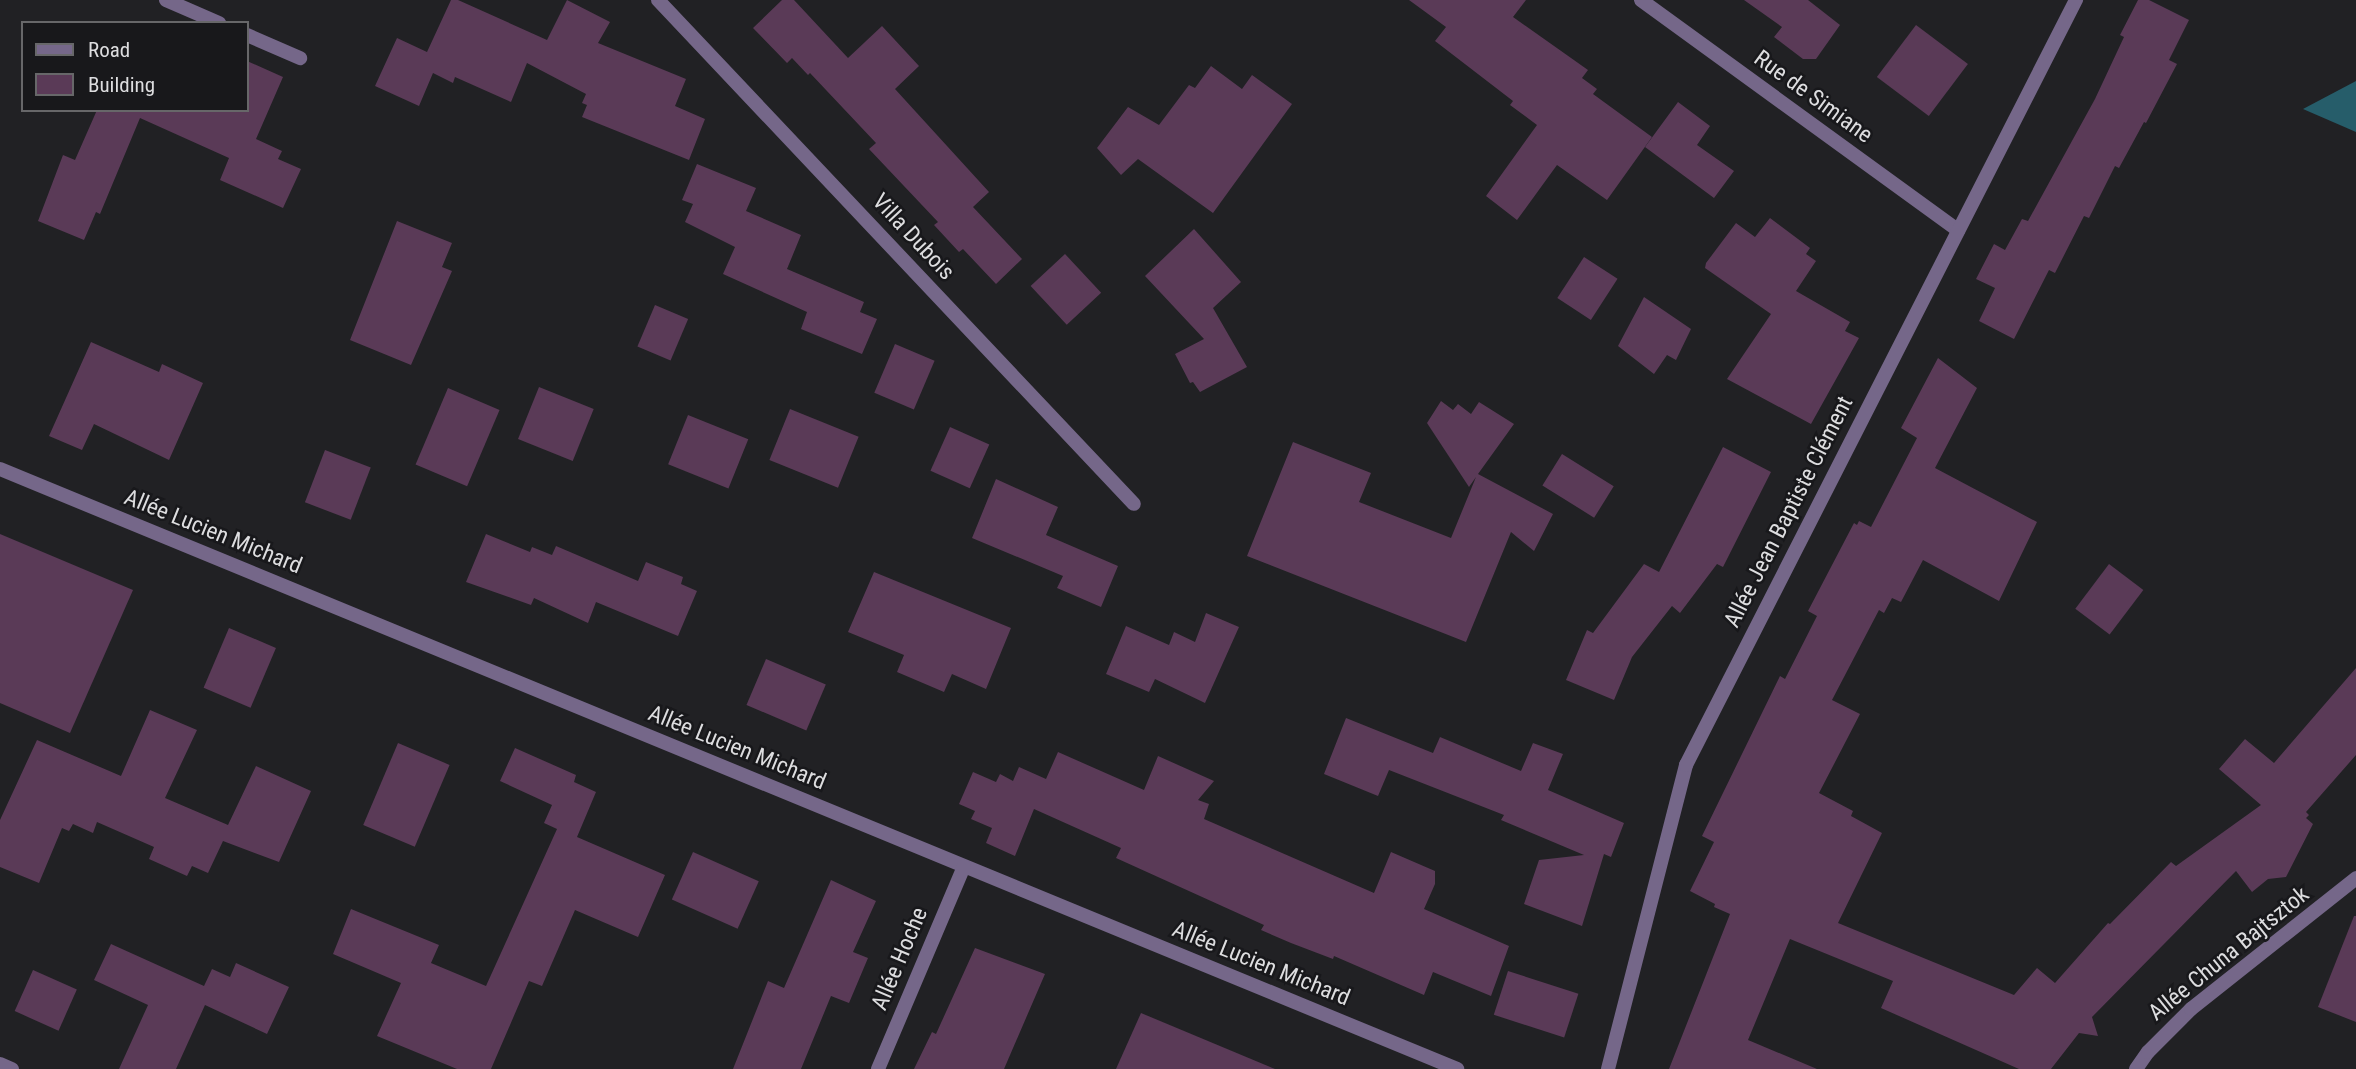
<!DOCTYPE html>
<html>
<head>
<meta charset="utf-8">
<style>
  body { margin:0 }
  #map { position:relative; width:2356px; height:1069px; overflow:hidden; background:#212124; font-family:"Roboto Condensed",sans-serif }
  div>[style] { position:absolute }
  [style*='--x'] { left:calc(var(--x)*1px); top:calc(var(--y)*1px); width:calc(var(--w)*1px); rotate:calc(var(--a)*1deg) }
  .water>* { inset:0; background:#265d6a }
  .building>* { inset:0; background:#5a3a57; transform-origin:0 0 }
  .minor>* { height:14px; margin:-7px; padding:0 7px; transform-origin:7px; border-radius:7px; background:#756789 }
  span { translate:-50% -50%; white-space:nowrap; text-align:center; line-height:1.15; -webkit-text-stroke:5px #18181b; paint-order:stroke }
  .street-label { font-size:23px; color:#dddddf }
  .legend { position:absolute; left:21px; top:21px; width:228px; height:91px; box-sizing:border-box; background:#18181b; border:2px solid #676769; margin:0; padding:9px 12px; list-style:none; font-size:21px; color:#dddddf }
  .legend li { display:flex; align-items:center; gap:14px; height:35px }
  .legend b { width:35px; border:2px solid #676769 }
</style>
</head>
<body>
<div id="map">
  <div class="water">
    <i style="clip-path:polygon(2356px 81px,2356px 132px,2303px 109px)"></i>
  </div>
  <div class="building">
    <i style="clip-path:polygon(451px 0,458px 0,547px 40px,567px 0,610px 22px,598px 43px,686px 79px,675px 106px,705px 119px,689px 160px,582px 117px,587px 105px,582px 103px,586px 94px,527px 63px,511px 102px,455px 77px,453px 83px,433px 73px,419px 106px,375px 86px,397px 38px,427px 52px)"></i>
    <i style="clip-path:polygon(782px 0,794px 0,848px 58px,882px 26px,919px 66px,895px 89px,989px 192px,973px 207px,1022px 259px,996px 284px,963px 249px,959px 252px,934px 225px,938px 222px,869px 149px,876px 143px,810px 73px,808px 75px,792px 58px,787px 63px,753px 28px)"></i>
    <i style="clip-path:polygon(1409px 0,1526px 0,1513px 17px,1588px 70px,1582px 78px,1597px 89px,1593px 94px,1652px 137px,1607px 200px,1557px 165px,1517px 220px,1486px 196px,1537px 125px,1510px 105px,1513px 101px,1435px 41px,1446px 27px)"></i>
    <i style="clip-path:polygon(1744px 0,1808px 0,1840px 25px,1816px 59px,1803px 59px,1774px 37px,1782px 27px)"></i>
    <i style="clip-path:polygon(2138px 0,2149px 0,2189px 20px,2169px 60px,2177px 64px,2146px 123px,2144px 122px,2119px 168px,2115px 166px,2089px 218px,2084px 216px,2055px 273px,2049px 270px,2014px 339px,1979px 321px,1995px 288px,1976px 279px,1994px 244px,2005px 250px,2022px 219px,2028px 221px,2095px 99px,2124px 37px,2120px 35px)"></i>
    <i style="left:1916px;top:25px;width:65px;height:65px;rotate:37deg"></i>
    <i style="clip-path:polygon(247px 61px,283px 77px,256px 139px,282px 151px,278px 159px,301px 169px,283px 208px,220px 180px,229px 158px,140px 118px,100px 214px,96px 212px,84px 240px,38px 221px,63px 155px,75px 160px,97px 110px,247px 110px)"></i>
    <i style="clip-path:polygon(1211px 66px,1242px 89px,1252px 75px,1292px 104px,1213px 213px,1138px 159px,1121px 175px,1097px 148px,1128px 107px,1159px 125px,1189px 85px,1195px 88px)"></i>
    <i style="clip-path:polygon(1678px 102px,1710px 126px,1697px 145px,1734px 171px,1714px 198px,1645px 147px)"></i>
    <i style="clip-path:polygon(697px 164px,756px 188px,746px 211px,801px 235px,787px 269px,864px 302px,860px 312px,877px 319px,862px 354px,801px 329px,807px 312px,723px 274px,735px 247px,685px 222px,693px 204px,682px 200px)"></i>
    <i style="clip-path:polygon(1770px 218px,1810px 248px,1806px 254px,1816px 261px,1796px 291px,1850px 322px,1845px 331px,1859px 338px,1811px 424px,1727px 379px,1771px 314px,1705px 268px,1706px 263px,1736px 223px,1755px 237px)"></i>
    <i style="clip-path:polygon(397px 221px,452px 243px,442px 267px,452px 271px,411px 365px,350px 340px)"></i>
    <i style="clip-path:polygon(1194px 229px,1241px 282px,1213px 308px,1247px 367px,1200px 392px,1193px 382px,1190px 383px,1175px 354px,1204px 339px,1145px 276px)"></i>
    <i style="left:1065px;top:254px;width:53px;height:47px;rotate:47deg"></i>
    <i style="left:1584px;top:257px;width:40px;height:49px;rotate:33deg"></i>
    <i style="clip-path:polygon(1644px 297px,1691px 329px,1676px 360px,1667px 355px,1654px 374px,1618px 346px)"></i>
    <i style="left:655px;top:305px;width:36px;height:45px;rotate:23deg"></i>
    <i style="clip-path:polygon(91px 342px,159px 372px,162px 364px,203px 383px,169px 460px,94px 424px,82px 450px,49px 436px)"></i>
    <i style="left:895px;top:344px;width:43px;height:53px;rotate:23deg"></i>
    <i style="clip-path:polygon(1938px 358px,1977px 388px,1935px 468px,2037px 522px,1999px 601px,1923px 560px,1901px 602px,1892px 598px,1884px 613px,1879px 610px,1832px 700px,1860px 714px,1819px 793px,1853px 811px,1851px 816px,1882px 833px,1838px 923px,2014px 995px,2037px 968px,2055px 983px,2108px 923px,2110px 924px,2171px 862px,2176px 866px,2261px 805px,2219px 769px,2245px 739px,2274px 763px,2356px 668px,2356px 755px,2306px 812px,2309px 815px,2306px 818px,2313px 824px,2286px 877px,2268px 879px,2252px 892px,2236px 871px,2092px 1017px,2098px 1036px,2079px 1033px,2051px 1069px,2019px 1069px,1881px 1008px,1893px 981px,1790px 939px,1748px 1040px,1817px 1069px,1669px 1069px,1730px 914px,1714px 907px,1715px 904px,1690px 891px,1714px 842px,1702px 836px,1780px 676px,1785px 679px,1817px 616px,1808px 611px,1854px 523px,1857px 525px,1859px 521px,1871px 527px,1917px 438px,1901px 428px)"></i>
    <i style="left:539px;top:387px;width:59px;height:56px;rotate:22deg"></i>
    <i style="left:448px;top:388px;width:56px;height:83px;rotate:23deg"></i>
    <i style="clip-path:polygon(1441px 401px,1453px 410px,1458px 404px,1471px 414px,1479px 402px,1514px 424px,1478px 474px,1553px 514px,1534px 551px,1511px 532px,1466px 642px,1247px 556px,1293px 442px,1371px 473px,1359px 502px,1451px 538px,1476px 477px,1469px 487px,1427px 423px)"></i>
    <i style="left:790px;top:409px;width:74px;height:55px;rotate:22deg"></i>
    <i style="left:688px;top:415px;width:65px;height:53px;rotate:22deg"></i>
    <i style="left:950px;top:427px;width:43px;height:48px;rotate:24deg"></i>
    <i style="clip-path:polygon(1723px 447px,1771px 472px,1723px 567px,1717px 564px,1680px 613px,1672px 606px,1632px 657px,1614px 700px,1566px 680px,1587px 630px,1593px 633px,1644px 564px,1659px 572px)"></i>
    <i style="left:325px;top:450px;width:49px;height:56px;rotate:21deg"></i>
    <i style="left:1562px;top:454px;width:61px;height:37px;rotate:32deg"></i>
    <i style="clip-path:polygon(996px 479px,1058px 507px,1046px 535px,1118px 566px,1101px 607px,1057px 588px,1063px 576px,972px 538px)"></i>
    <i style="clip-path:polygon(0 534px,133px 590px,70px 733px,0 703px)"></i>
    <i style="clip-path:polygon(486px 534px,530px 552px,532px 547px,552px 555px,556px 546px,638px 581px,646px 562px,683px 577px,681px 584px,697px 591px,678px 636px,596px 602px,588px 623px,534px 598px,531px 605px,466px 582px)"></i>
    <i style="left:2109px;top:564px;width:43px;height:56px;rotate:37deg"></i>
    <i style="clip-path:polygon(874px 572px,1011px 628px,986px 689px,952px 674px,944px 692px,897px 672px,904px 655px,848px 632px)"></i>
    <i style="clip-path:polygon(1206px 613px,1239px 627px,1205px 703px,1155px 679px,1149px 692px,1106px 674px,1126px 626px,1169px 645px,1174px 632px,1195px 642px)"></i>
    <i style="left:229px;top:628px;width:51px;height:65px;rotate:23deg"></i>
    <i style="left:766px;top:659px;width:65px;height:50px;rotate:23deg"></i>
    <i style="clip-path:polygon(150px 710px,197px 730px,165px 798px,228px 825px,256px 766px,311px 791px,279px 862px,223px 841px,208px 873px,192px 866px,187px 876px,149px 859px,154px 847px,97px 822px,93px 833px,73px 824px,69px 831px,62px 828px,39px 883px,0 867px,0 820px,37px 740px,121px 776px)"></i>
    <i style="clip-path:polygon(1346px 718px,1433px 753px,1440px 737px,1521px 771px,1533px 743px,1563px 754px,1548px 790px,1624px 823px,1611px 857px,1604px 854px,1582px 926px,1524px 904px,1539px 860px,1584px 855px,1501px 820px,1504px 815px,1389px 770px,1378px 796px,1324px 774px)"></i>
    <i style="left:398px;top:743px;width:56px;height:89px;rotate:23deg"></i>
    <i style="clip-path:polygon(515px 748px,576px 775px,574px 782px,596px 792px,577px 837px,665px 875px,638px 937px,575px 910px,542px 986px,529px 981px,491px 1069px,457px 1069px,377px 1036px,401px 983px,333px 954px,351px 909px,439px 945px,431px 963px,486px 986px,557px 829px,544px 823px,552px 805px,500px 781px)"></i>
    <i style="clip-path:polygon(1058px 752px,1144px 790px,1158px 756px,1214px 781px,1198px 800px,1209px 804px,1204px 819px,1374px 893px,1391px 852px,1435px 871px,1435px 884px,1424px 909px,1509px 946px,1491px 996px,1433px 972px,1424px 995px,1334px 956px,1333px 959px,1291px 943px,1261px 930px,1264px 925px,1116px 858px,1121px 848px,1034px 809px,1015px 856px,986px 843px,992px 828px,971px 819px,975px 811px,959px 804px,973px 772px,996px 782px,1000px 774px,1013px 781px,1019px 767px,1046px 779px)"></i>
    <i style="left:693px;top:852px;width:72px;height:52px;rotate:24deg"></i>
    <i style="clip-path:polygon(831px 880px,876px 901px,853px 952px,868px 958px,849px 1003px,831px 996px,801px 1069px,733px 1069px,768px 981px,784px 988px)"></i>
    <i style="clip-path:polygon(2354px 916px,2356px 916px,2356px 1022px,2318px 1007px)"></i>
    <i style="clip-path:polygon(111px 944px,204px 986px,212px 969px,230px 977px,236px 963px,289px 987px,267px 1034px,205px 1005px,176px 1069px,119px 1069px,148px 1005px,94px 980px)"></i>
    <i style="clip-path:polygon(975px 948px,1045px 974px,1004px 1069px,914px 1069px,932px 1032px,936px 1034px)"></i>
    <i style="left:33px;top:970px;width:48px;height:45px;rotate:24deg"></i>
    <i style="left:1508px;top:971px;width:74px;height:46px;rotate:18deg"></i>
    <i style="clip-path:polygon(1141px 1013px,1275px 1069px,1116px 1069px)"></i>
  </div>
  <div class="minor">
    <i style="--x:166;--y:0;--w:58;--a:23.5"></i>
    <i style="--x:658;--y:0;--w:693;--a:46.64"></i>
    <i style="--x:1641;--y:0;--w:392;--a:36"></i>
    <i style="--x:247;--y:35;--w:58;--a:23.5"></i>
    <i style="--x:0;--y:469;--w:1576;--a:22.38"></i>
    <i style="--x:0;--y:1064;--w:13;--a:23"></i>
    <i style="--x:878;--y:1069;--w:220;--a:-67"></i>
    <i style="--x:1608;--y:1069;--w:314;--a:-75.6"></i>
    <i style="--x:1686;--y:765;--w:859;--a:-62.99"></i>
    <i style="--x:2136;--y:1069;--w:21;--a:-55"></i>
    <i style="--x:2148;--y:1052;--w:61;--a:-45"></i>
    <i style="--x:2191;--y:1009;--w:211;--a:-38.4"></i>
  </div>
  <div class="street-label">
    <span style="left:1813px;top:97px;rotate:36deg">Rue de Simiane</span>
    <span style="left:913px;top:237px;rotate:47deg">Villa Dubois</span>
    <span style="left:1789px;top:512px;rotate:-63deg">Allée Jean Baptiste Clément</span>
    <span style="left:213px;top:532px;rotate:22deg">Allée Lucien Michard</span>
    <span style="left:737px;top:748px;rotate:22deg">Allée Lucien Michard</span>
    <span style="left:2229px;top:954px;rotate:-39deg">Allée Chuna Bajtsztok</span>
    <span style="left:900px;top:959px;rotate:-67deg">Allée Hoche</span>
    <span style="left:1261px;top:964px;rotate:22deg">Allée Lucien Michard</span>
  </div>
  <ul class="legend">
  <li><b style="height:9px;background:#756789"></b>Road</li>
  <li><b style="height:19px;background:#5a3a57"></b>Building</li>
  </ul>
</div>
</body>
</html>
